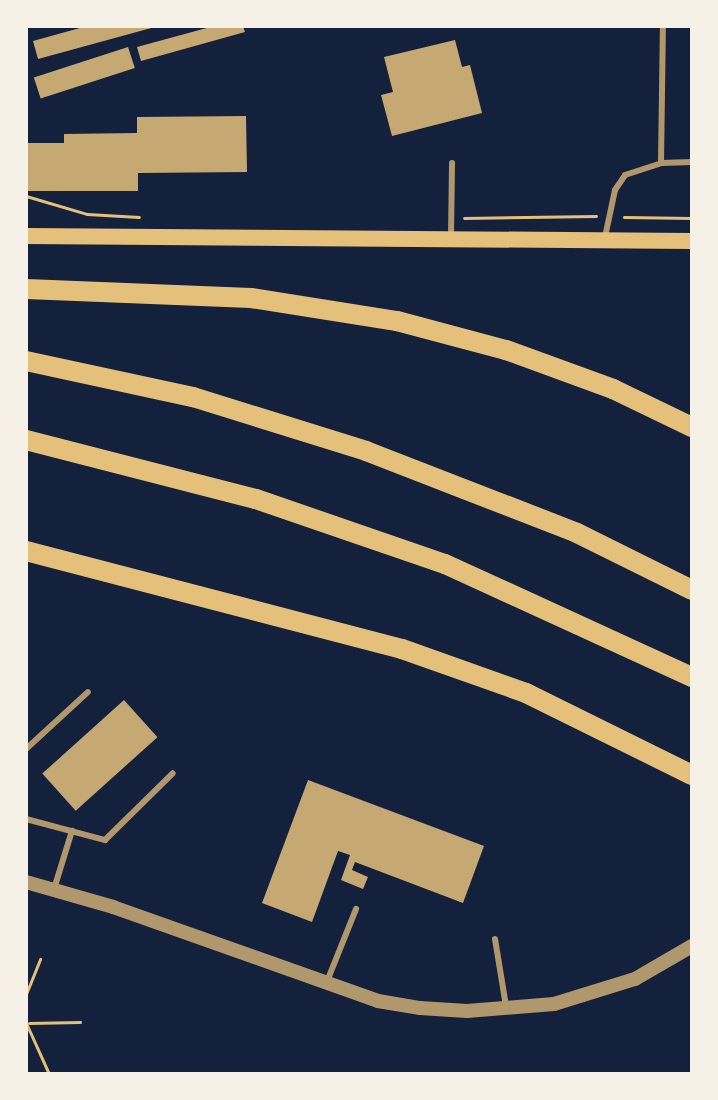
<!DOCTYPE html>
<html>
<head>
<meta charset="utf-8">
<style>
  body { margin:0 }
  #map { position:relative; width:718px; height:1100px; overflow:hidden; background:#14213d; font-family:Montserrat,sans-serif }
  div>[style] { position:absolute }
  [style*='--x'] { left:calc(var(--x)*1px); top:calc(var(--y)*1px); width:calc(var(--w)*1px); rotate:calc(var(--a)*1deg) }
  .building>* { inset:0; background:#c6a872; transform-origin:0 0 }
  .path>* { height:3px; margin:-1.5px; padding:0 1.5px; transform-origin:1.5px; border-radius:1.5px; background:#e5c07b }
  .service>* { height:6px; margin:-3px; padding:0 3px; transform-origin:3px; border-radius:3px; background:#b1986c }
  .tertiary>* { height:14px; margin:-7px; padding:0 7px; transform-origin:7px; border-radius:7px; background:#b1986c }
  .secondary>* { height:16px; margin:-8px; padding:0 8px; transform-origin:8px; border-radius:8px; background:#e5c07b }
  .motorway>* { height:20px; margin:-10px; padding:0 10px; transform-origin:10px; border-radius:10px; background:#e5c07b }
  span { translate:-50% -50%; white-space:nowrap; text-align:center; line-height:1.15; -webkit-text-stroke:8px #f6f1e7; paint-order:stroke }
  .frame { position:absolute; inset:0; border:28px solid #f6f1e7; pointer-events:none }
</style>
</head>
<body>
<div id="map">
  <div class="building">
    <i style="clip-path:polygon(87px 26px,155px 26px,155px 27px,38px 59px,33px 41px)"></i>
    <i style="clip-path:polygon(214px 26px,243px 26px,245px 32px,141px 61px,137px 47px)"></i>
    <i style="clip-path:polygon(455px 40px,462px 67px,470px 65px,482px 113px,392px 136px,381px 95px,393px 92px,384px 57px)"></i>
    <i style="left:128px;top:47px;width:22px;height:99px;rotate:72deg"></i>
    <i style="clip-path:polygon(246px 116px,247px 172px,138px 173px,138px 191px,26px 191px,26px 143px,64px 143px,64px 134px,137px 133px,137px 117px)"></i>
    <i style="left:124px;top:700px;width:50px;height:110px;rotate:48deg"></i>
    <i style="clip-path:polygon(308px 780px,484px 846px,463px 903px,355px 862px,352px 870px,368px 877px,363px 889px,341px 880px,350px 855px,338px 851px,312px 922px,262px 903px)"></i>
  </div>
  <div class="path">
    <i style="--x:26;--y:196;--w:64;--a:16.4"></i>
    <i style="--x:87;--y:214;--w:52;--a:3.3"></i>
    <i style="--x:624;--y:217;--w:68;--a:0.8"></i>
    <i style="--x:464;--y:218;--w:132;--a:-0.9"></i>
    <i style="--x:26;--y:994;--w:38;--a:-68"></i>
    <i style="--x:26;--y:1023;--w:56;--a:65.7"></i>
    <i style="--x:29;--y:1023;--w:51;--a:-1.1"></i>
  </div>
  <div class="service">
    <i style="--x:661;--y:163;--w:137;--a:-89.2"></i>
    <i style="--x:451;--y:237;--w:74;--a:-89.2"></i>
    <i style="--x:605;--y:237;--w:48;--a:-78"></i>
    <i style="--x:615;--y:190;--w:18;--a:-56"></i>
    <i style="--x:625;--y:175;--w:38;--a:-18"></i>
    <i style="--x:661;--y:163;--w:31;--a:-2"></i>
    <i style="--x:26;--y:749;--w:84;--a:-42.6"></i>
    <i style="--x:26;--y:819;--w:82;--a:14.9"></i>
    <i style="--x:105;--y:840;--w:95;--a:-44.6"></i>
    <i style="--x:54;--y:889;--w:61;--a:-72.8"></i>
    <i style="--x:495;--y:939;--w:68;--a:80.7"></i>
    <i style="--x:326;--y:984;--w:81;--a:-68.2"></i>
  </div>
  <div class="tertiary">
    <i style="--x:26;--y:882;--w:91;--a:16"></i>
    <i style="--x:113;--y:907;--w:281;--a:19.5"></i>
    <i style="--x:378;--y:1001;--w:43;--a:9.5"></i>
    <i style="--x:420;--y:1008;--w:47;--a:3.7"></i>
    <i style="--x:467;--y:1011;--w:87;--a:-4.6"></i>
    <i style="--x:554;--y:1004;--w:85;--a:-17.2"></i>
    <i style="--x:635;--y:979;--w:66;--a:-30.1"></i>
  </div>
  <div class="secondary">
    <i style="--x:26;--y:236;--w:666;--a:0.43"></i>
  </div>
  <div class="motorway">
    <i style="--x:26;--y:289;--w:225;--a:2.3"></i>
    <i style="--x:251;--y:298;--w:148;--a:9"></i>
    <i style="--x:397;--y:321;--w:113;--a:14.9"></i>
    <i style="--x:506;--y:350;--w:114;--a:20"></i>
    <i style="--x:613;--y:389;--w:88;--a:25.7"></i>
    <i style="--x:26;--y:361;--w:171;--a:12.2"></i>
    <i style="--x:193;--y:397;--w:181;--a:17.3"></i>
    <i style="--x:366;--y:451;--w:226;--a:21.2"></i>
    <i style="--x:577;--y:533;--w:128;--a:26.4"></i>
    <i style="--x:26;--y:440;--w:237;--a:14.4"></i>
    <i style="--x:256;--y:499;--w:200;--a:19"></i>
    <i style="--x:445;--y:564;--w:272;--a:24.6"></i>
    <i style="--x:26;--y:551;--w:389;--a:14.6"></i>
    <i style="--x:402;--y:649;--w:132;--a:19.5"></i>
    <i style="--x:526;--y:693;--w:185;--a:26.3"></i>
  </div>
  <div class="frame"></div>
</div>
</body>
</html>
